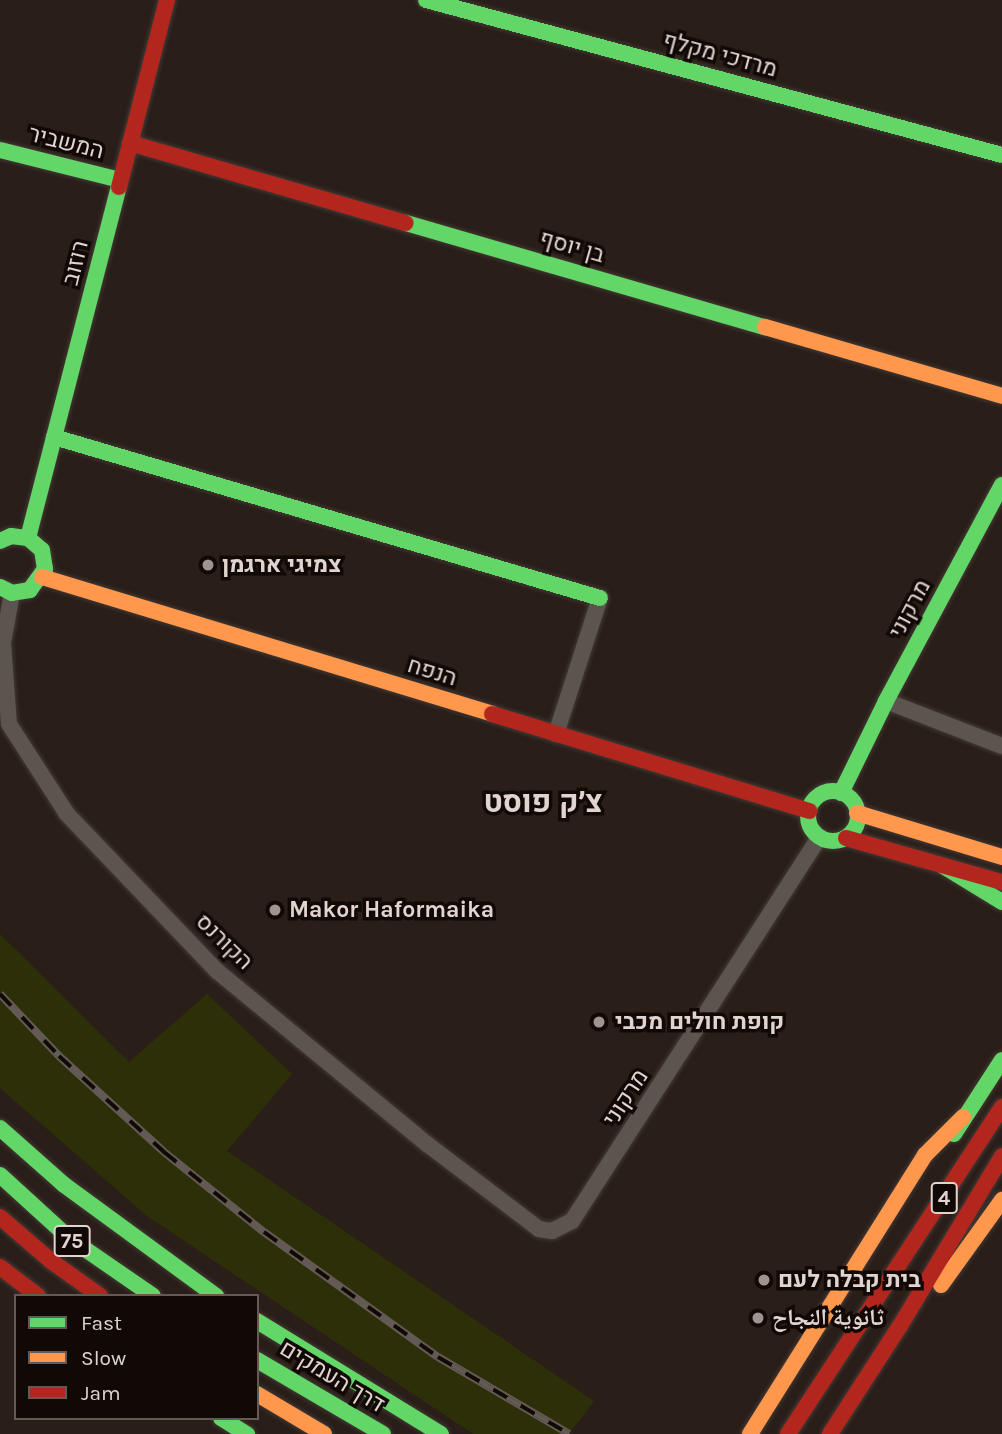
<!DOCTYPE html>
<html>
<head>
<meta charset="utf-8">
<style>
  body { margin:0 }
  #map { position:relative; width:1002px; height:1434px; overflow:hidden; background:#291e18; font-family:Karla,"Noto Naskh Arabic",Heebo,sans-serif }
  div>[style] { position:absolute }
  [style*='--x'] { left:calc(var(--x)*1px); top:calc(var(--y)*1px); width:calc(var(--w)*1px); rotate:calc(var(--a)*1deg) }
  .green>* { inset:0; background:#2d2f09 }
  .roads { filter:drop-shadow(0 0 2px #433935) drop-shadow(0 0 2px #433935) }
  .street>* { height:16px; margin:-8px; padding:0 8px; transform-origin:8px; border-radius:8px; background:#5c544e }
  .fast>* { height:16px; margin:-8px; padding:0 8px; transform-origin:8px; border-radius:8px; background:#63d668 }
  .fast>.ring { margin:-8px; padding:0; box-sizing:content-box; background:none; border:16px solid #63d668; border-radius:50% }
  .slow>* { height:16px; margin:-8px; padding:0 8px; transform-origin:8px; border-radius:8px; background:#ff974d }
  .jam>* { height:16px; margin:-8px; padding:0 8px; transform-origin:8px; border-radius:8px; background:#b3261e }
  .rail>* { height:8px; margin-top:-4px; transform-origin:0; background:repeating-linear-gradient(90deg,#110905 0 16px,#635a56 0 32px); box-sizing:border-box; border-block:2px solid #635a56 }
  .dots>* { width:19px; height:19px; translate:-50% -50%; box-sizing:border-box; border:4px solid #110905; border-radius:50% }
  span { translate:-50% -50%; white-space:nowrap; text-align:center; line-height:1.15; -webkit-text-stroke:7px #110905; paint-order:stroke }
  .shield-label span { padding:2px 5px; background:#110905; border:2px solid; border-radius:5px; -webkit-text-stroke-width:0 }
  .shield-label { font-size:21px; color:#e1d3cd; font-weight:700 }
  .street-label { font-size:23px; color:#e1d3cd }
  .poi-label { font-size:23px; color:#e1d3cd; font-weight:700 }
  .left { translate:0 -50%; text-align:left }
  .district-label { font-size:30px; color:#e1d3cd; font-weight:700 }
  .legend { position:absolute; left:14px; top:1294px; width:245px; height:126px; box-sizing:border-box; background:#110905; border:2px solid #645a55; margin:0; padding:9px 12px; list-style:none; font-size:21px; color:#e1d3cd }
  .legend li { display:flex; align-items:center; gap:14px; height:35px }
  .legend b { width:35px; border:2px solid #645a55 }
</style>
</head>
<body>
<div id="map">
  <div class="green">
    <i style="clip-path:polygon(0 934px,129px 1062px,207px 994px,292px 1074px,227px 1151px,594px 1401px,569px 1434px,473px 1434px,147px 1216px,0 1088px)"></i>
  </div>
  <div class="roads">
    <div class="street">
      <i style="--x:12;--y:593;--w:51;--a:100.2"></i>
      <i style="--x:3;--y:643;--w:81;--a:85.8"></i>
      <i style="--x:9;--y:724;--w:107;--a:57.2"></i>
      <i style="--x:67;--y:814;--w:217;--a:46.3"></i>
      <i style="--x:217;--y:971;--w:272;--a:39.5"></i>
      <i style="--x:427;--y:1144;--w:141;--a:37.2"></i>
      <i style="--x:539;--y:1229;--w:13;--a:9"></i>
      <i style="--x:552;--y:1231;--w:22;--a:-27"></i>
      <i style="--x:572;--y:1221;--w:457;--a:-57.2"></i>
      <i style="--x:886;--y:701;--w:124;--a:21.2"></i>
      <i style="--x:556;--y:734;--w:143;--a:-72.1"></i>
    </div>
    <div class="fast">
      <i style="--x:426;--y:0;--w:596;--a:15.06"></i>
      <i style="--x:0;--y:150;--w:124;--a:14"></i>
      <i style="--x:406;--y:223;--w:374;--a:16.2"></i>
      <i style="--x:54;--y:437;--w:569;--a:16.43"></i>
      <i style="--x:28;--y:538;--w:363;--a:-75.5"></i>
      <i style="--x:0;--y:541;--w:12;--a:-24"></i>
      <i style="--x:11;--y:536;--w:17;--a:7"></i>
      <i style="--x:28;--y:538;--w:18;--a:41"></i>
      <i style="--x:42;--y:550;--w:19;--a:81"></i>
      <i style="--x:45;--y:569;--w:26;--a:126"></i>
      <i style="--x:30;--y:590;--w:18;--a:171"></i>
      <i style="--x:12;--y:593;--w:13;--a:-153"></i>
      <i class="ring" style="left:808px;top:791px;width:34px;height:34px"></i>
      <i style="--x:841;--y:793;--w:102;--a:-63.9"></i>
      <i style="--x:886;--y:701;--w:245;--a:-61.8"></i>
      <i style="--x:943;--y:866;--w:69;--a:31.4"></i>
      <i style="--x:0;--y:1128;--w:84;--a:41.6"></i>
      <i style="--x:63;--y:1184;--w:190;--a:36.2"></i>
      <i style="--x:954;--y:1134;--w:88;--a:-57"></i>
      <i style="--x:0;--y:1175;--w:93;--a:42.4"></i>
      <i style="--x:69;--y:1238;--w:102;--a:34.6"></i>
      <i style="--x:257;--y:1321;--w:216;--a:31.6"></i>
      <i style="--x:257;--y:1360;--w:146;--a:30.4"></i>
      <i style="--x:221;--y:1418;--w:31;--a:32"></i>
    </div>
    <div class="slow">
      <i style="--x:765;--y:327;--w:247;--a:16.2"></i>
      <i style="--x:42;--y:577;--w:470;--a:16.9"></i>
      <i style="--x:857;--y:813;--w:152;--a:16.9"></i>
      <i style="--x:941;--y:1285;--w:105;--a:-54.3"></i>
      <i style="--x:257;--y:1394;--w:78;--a:30.8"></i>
      <i style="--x:750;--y:1434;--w:329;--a:-57.9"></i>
      <i style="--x:925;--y:1155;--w:54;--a:-45"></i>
    </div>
    <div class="jam">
      <i style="--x:130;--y:143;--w:287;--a:16.2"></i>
      <i style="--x:119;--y:187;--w:193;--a:-75.6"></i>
      <i style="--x:492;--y:714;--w:332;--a:17"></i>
      <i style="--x:846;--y:838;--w:162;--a:15.8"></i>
      <i style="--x:0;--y:1217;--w:67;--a:40.8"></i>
      <i style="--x:51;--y:1261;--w:60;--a:35.5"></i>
      <i style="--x:0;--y:1267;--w:48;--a:37.3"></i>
      <i style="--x:788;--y:1434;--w:391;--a:-56.8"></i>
      <i style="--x:830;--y:1434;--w:129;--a:-57.1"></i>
      <i style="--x:900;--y:1326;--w:198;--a:-59"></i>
    </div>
  </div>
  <div class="rail">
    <i style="--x:0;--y:994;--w:86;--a:46.4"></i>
    <i style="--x:59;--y:1056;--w:142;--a:42.4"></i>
    <i style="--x:164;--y:1152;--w:128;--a:38.7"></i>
    <i style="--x:264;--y:1232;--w:214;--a:35.7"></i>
    <i style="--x:438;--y:1357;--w:152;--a:30.4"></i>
  </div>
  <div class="dots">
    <i style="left:208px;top:565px;background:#a1948e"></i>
    <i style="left:275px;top:910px;background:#a1948e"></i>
    <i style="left:599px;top:1022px;background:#a1948e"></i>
    <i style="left:764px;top:1280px;background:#a1948e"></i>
    <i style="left:758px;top:1318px;background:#a1948e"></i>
  </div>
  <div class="shield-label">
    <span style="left:944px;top:1198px">4</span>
    <span style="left:72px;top:1241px">75</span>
  </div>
  <div class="street-label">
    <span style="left:720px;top:55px;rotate:15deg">מרדכי מקלף</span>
    <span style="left:66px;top:143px;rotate:14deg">המשביר</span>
    <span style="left:572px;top:247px;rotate:16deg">בן יוסף</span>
    <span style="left:76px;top:263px;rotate:-76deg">רוזוב</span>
    <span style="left:910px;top:609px;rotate:-62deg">מרקוני</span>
    <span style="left:432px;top:672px;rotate:17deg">הנפח</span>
    <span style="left:224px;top:942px;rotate:44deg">הקורנס</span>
    <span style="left:626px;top:1098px;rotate:-57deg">מרקוני</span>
    <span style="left:332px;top:1377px;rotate:31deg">דרך העמקים</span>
  </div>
  <div class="poi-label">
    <span class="left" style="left:222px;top:565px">צמיגי ארגמן</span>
    <span class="left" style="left:289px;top:910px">Makor Haformaika</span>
    <span class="left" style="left:615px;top:1022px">קופת חולים מכבי</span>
    <span class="left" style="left:778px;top:1280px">בית קבלה לעם</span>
    <span class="left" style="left:772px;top:1318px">ثانوية النجاح</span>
  </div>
  <div class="district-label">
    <span style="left:543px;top:802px">צ׳ק פוסט</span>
  </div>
  <ul class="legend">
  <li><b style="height:9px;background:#63d668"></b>Fast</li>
  <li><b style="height:9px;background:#ff974d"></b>Slow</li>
  <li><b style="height:9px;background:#b3261e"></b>Jam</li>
  </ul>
</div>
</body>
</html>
